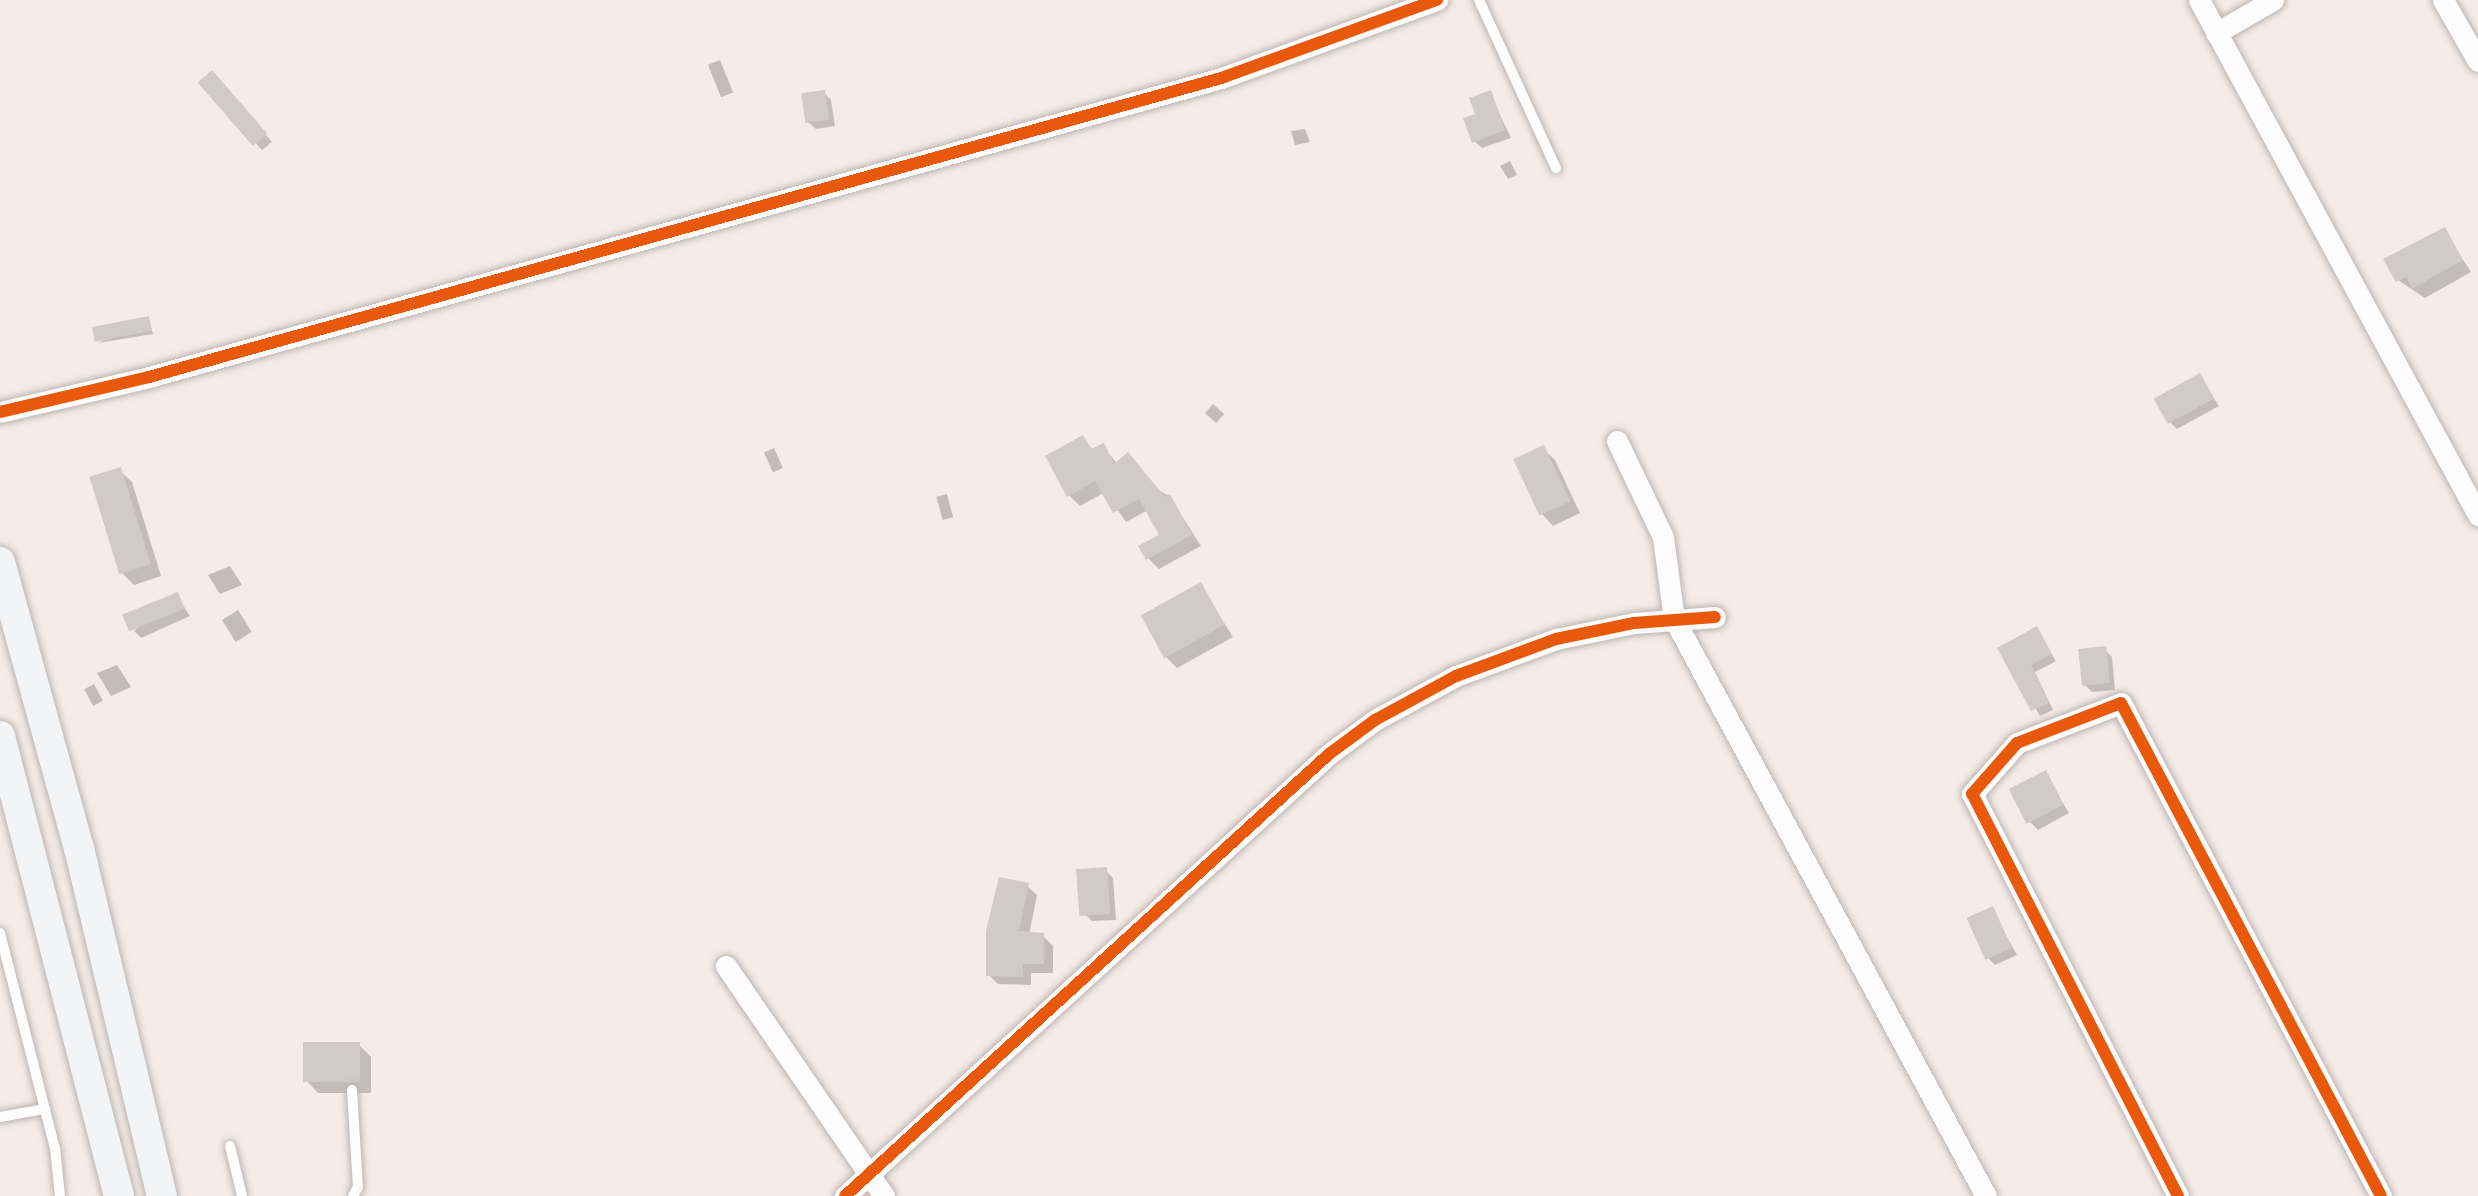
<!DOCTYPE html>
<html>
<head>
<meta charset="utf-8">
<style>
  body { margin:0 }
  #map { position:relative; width:2478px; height:1196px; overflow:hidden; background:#f5ece8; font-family:"Roboto Condensed",sans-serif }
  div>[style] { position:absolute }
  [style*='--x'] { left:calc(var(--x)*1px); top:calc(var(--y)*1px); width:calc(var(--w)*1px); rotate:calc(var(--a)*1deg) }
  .shadow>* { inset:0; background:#0003; transform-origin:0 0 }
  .building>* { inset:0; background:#d1cac7; transform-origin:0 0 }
  .roads { filter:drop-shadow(0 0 3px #bcb5b3) drop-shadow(0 0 3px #bcb5b3) }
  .lane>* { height:10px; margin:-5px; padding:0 5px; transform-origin:5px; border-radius:5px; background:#fefcfc }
  .street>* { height:21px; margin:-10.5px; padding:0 10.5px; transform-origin:10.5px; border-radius:10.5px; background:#fefcfc }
  .secondary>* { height:30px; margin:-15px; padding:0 15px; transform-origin:15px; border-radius:15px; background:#f2f4f5 }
  .cycleway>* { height:12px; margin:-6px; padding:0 6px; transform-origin:6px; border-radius:6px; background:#e8590c }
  span { translate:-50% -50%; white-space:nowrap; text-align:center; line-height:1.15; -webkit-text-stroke:9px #fdfaf8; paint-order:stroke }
</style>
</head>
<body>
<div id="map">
  <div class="shadow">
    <i style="left:720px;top:60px;width:35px;height:13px;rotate:68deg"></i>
    <i style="left:211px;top:74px;width:91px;height:13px;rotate:48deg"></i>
    <i style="clip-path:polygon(824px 93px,831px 100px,835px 126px,816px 129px,808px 122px)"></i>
    <i style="clip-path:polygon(1490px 94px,1511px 138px,1482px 148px,1474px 141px)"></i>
    <i style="clip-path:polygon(1305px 129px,1310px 142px,1295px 145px,1291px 131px)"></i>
    <i style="clip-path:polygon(1510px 161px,1517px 175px,1508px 179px,1500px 166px)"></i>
    <i style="clip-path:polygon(2444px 230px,2471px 272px,2425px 298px,2398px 280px)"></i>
    <i style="clip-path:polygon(148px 319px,153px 334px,98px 343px)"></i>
    <i style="clip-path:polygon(2199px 377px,2219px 406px,2177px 429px,2170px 422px)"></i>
    <i style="left:1213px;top:404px;width:15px;height:12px;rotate:42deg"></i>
    <i style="clip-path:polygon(1083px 439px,1094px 451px,1103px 446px,1118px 465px,1170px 497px,1201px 546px,1159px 569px,1148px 558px,1163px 536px,1148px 510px,1126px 522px,1105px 492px,1080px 506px,1069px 495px)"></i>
    <i style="left:774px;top:448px;width:22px;height:11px;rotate:66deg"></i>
    <i style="clip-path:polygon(1543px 449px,1555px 460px,1580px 513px,1553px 526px,1542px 514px)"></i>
    <i style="clip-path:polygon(120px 471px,132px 482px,161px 576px,134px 585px,122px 573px)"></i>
    <i style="left:947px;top:494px;width:24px;height:11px;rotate:75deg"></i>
    <i style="clip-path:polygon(230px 566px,242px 585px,220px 594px,208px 575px)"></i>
    <i style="clip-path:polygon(1201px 586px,1233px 637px,1177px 668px,1166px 657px)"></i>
    <i style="clip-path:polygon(177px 596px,190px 616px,141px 638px,134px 631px)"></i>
    <i style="left:238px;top:610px;width:26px;height:19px;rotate:58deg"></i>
    <i style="clip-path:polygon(2036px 630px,2056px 661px,2035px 672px,2053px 710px,2040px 716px,2001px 649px)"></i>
    <i style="clip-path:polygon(2105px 650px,2112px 657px,2115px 690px,2092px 692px,2085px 685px)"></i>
    <i style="clip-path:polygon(117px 665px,131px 687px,111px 696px,97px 673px)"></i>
    <i style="left:94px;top:684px;width:19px;height:11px;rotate:62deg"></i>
    <i style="clip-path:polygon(2045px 774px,2069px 813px,2038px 830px,2030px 822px)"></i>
    <i style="clip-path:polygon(1105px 870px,1113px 878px,1116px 920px,1092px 921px,1085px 914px)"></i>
    <i style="clip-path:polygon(1027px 886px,1037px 895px,1029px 935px,1043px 936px,1053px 946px,1053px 973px,1031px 973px,1031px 985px,998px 984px,989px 975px)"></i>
    <i style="clip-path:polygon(1992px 910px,2017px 955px,1995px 965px,1988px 958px)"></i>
    <i style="clip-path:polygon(359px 1045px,371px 1057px,371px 1093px,318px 1093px,307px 1081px)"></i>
  </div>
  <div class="building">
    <i style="left:212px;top:70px;width:84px;height:19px;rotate:49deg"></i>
    <i style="left:825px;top:90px;width:30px;height:24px;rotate:82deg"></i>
    <i style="clip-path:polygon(1491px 90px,1505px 130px,1472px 143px,1463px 118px,1475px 114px,1469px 98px)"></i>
    <i style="clip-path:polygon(2445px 227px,2463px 260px,2412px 289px,2406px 277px,2396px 282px,2383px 259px)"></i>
    <i style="left:149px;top:316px;width:15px;height:58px;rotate:79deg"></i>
    <i style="left:2200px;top:373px;width:29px;height:53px;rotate:61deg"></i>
    <i style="clip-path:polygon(1083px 435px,1091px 449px,1104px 443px,1114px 464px,1128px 452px,1165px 497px,1170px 494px,1192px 535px,1146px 560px,1138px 546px,1159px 535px,1139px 499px,1113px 513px,1095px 481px,1067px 497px,1045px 456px)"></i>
    <i style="left:1544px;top:445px;width:62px;height:34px;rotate:65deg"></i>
    <i style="left:121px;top:467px;width:102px;height:33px;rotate:73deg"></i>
    <i style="left:1201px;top:582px;width:49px;height:69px;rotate:61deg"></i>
    <i style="left:178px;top:592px;width:18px;height:60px;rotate:68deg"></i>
    <i style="clip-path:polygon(2037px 626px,2052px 654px,2031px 665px,2049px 703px,2031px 711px,1997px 648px)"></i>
    <i style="left:2106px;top:646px;width:37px;height:28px;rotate:84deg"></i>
    <i style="left:2046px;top:770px;width:39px;height:42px;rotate:63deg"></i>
    <i style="left:1107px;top:867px;width:47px;height:31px;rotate:86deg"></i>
    <i style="clip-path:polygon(999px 877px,1029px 883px,1019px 931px,1044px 933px,1044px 964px,1023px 964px,1023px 977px,986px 976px,986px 931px)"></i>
    <i style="left:1993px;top:906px;width:46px;height:29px;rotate:66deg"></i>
    <i style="left:303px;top:1042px;width:57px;height:40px"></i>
  </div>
  <div class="roads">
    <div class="lane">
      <i style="--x:1479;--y:0;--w:185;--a:65.4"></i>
      <i style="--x:0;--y:933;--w:222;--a:75.7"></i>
      <i style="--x:55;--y:1148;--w:48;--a:84.1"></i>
      <i style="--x:352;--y:1090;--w:97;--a:86.5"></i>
      <i style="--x:358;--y:1187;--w:10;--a:119"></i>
      <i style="--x:0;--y:1117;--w:46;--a:-10.1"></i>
      <i style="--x:230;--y:1146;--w:51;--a:76.5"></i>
    </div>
    <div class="street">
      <i style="--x:2199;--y:0;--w:586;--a:61.55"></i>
      <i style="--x:2443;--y:0;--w:70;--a:60.2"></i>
      <i style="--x:2216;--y:33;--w:66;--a:-30.1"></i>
      <i style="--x:0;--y:412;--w:153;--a:-13.2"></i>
      <i style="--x:149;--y:377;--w:1113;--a:-15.58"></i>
      <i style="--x:1221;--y:78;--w:230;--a:-19.9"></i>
      <i style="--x:1617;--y:441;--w:106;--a:64.4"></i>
      <i style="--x:1663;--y:537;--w:83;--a:82.4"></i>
      <i style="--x:1674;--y:619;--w:656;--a:61.6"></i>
      <i style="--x:726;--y:966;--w:279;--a:55.5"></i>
      <i style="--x:845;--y:1196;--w:655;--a:-42.4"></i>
      <i style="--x:1329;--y:754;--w:57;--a:-36.5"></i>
      <i style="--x:1375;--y:720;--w:92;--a:-28.5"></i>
      <i style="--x:1456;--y:676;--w:107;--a:-20.3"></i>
      <i style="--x:1556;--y:639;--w:80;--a:-11.6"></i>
      <i style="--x:1634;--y:623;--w:81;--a:-4.2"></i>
      <i style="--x:2178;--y:1196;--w:452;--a:-117.1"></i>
      <i style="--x:1972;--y:794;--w:68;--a:-48.6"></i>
      <i style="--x:2017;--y:743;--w:111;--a:-21"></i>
      <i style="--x:2121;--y:703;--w:557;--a:62.19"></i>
    </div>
    <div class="secondary">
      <i style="--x:0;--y:562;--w:297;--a:74.6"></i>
      <i style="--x:79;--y:848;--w:358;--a:76.6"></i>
      <i style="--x:0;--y:736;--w:475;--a:75.5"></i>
    </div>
  </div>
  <div class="cycleway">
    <i style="--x:0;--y:412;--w:153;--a:-13.2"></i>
    <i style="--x:149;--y:377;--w:1113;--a:-15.58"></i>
    <i style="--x:1221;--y:78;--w:230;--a:-19.9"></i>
    <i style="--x:845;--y:1196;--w:655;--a:-42.4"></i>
    <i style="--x:1329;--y:754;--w:57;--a:-36.5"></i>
    <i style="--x:1375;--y:720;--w:92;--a:-28.5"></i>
    <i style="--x:1456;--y:676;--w:107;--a:-20.3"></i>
    <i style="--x:1556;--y:639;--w:80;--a:-11.6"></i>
    <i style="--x:1634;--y:623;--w:81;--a:-4.2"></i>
    <i style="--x:2178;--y:1196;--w:452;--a:-117.1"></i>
    <i style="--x:1972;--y:794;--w:68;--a:-48.6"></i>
    <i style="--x:2017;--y:743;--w:111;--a:-21"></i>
    <i style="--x:2121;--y:703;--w:557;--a:62.19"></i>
  </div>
</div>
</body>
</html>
